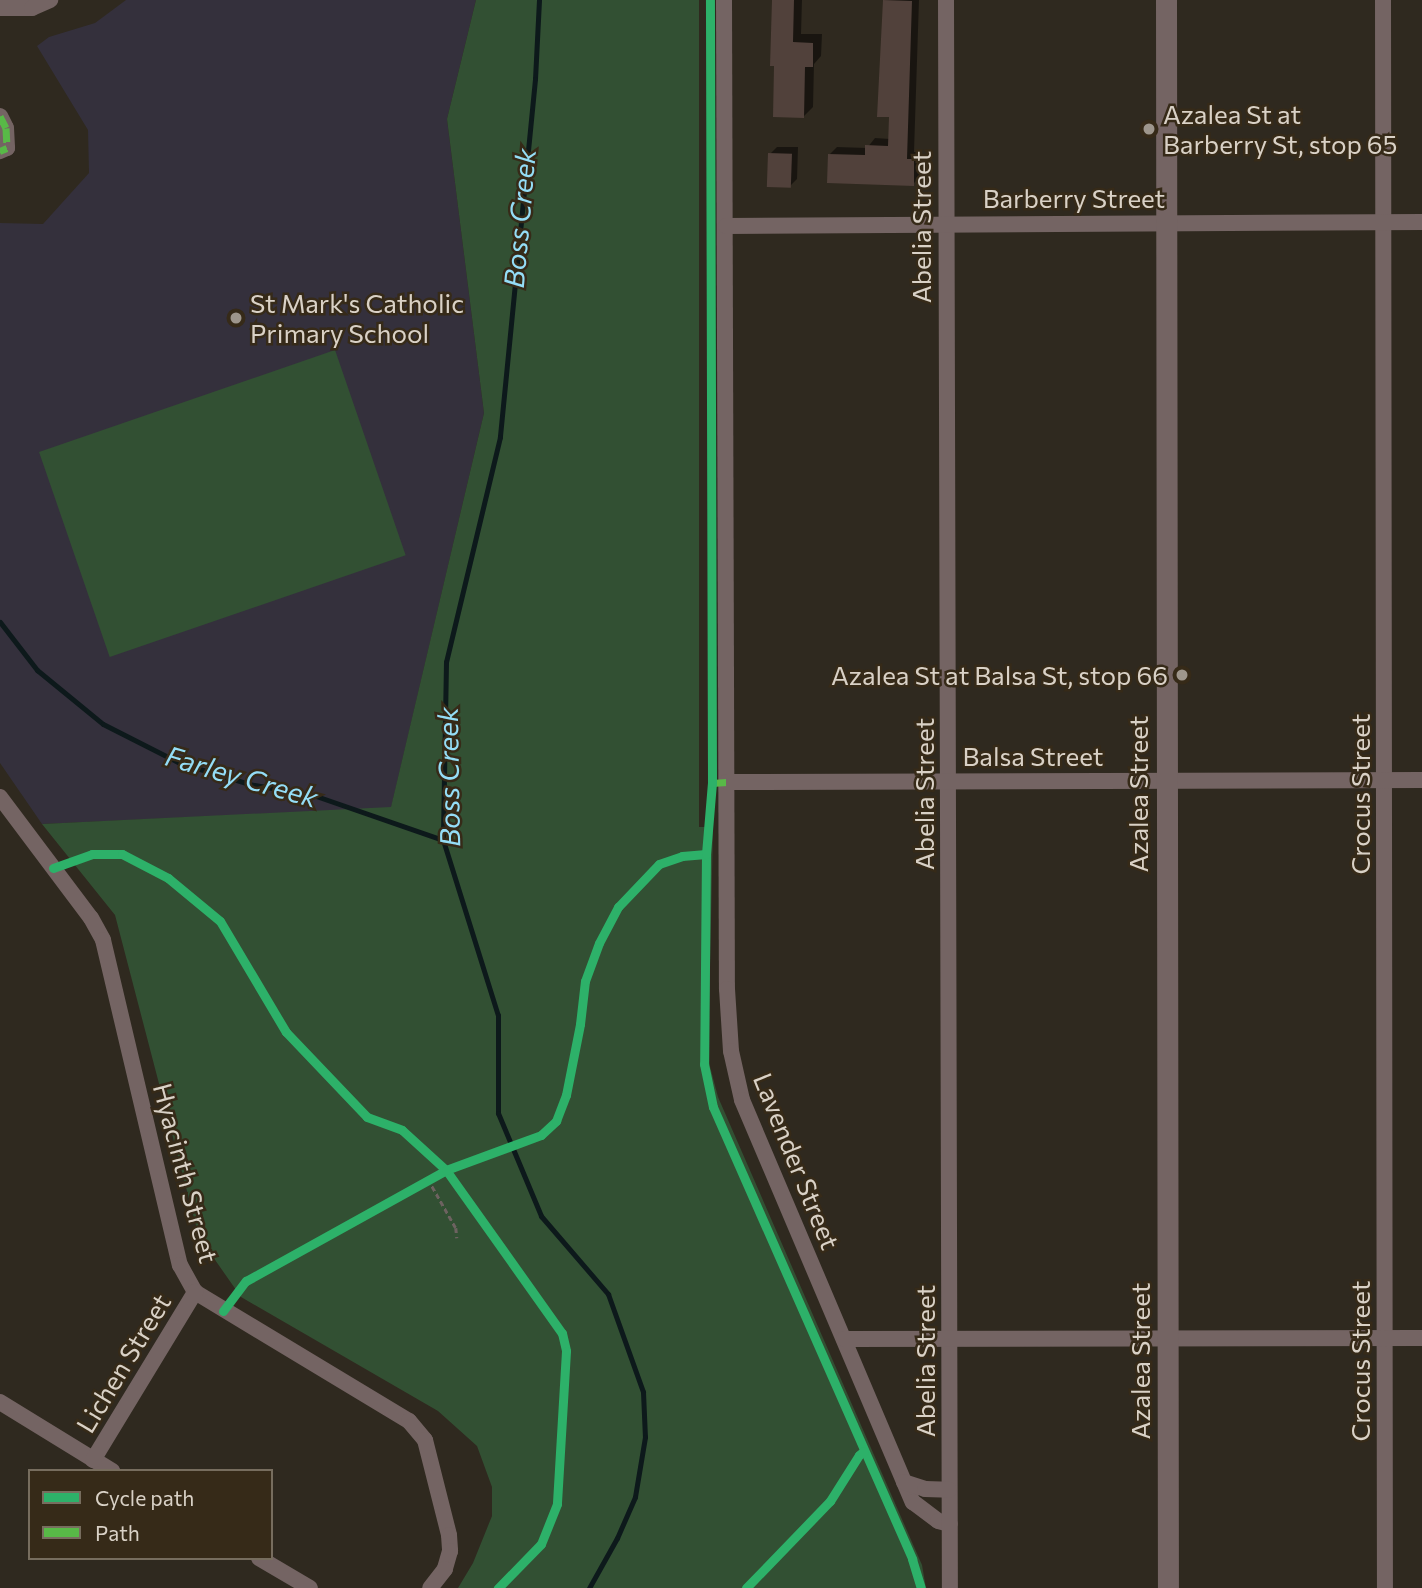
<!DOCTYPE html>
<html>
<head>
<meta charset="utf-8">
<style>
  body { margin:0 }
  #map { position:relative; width:1422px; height:1588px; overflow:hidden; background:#2f291f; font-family:Commissioner,sans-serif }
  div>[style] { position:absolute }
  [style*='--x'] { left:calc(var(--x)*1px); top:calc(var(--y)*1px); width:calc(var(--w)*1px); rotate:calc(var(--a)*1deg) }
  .education>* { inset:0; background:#34303c }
  .green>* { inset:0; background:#325033; transform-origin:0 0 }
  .shadow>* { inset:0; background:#0007 }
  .stream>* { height:5px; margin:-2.5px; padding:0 2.5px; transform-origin:2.5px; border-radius:2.5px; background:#0d191b }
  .building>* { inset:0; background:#51413b; transform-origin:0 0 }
  .path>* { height:2.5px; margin-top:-1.25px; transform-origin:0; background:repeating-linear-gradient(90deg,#6d6260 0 5px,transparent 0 8.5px) }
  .minor>* { height:16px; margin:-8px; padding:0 8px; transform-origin:8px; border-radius:8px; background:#746463 }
  .tertiary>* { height:21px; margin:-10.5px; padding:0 10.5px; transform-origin:10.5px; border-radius:10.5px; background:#746463 }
  .quiet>* { height:7px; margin-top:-3.5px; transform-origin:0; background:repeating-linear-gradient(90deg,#58b947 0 14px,transparent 0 21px) }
  .cycleway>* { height:9px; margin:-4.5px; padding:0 4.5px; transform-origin:4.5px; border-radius:4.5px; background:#2db169 }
  .dots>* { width:19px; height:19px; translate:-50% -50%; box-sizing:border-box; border:4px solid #362a18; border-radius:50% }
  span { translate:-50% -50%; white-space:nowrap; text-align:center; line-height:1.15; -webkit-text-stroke:5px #362a18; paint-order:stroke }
  .poi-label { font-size:26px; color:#d9d1c6 }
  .left { translate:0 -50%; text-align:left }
  .right { translate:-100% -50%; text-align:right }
  .street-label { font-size:26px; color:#d9d1c6 }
  .water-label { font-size:28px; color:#94ddf6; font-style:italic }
  .legend { position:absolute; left:28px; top:1469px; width:245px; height:91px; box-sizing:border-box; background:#362a18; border:2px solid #776d5e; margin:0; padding:9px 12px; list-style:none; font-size:21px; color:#d9d1c6 }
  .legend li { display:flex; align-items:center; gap:14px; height:35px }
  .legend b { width:35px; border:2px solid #776d5e }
</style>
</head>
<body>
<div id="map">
  <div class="education">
    <i style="clip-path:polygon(126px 0,476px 0,447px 119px,484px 413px,391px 808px,42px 824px,0 763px,0 223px,43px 224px,89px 173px,88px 130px,37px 46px,49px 37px,95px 23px)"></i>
  </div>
  <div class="green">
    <i style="clip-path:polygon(476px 0,699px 0,699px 827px,713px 827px,708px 1059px,718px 1097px,908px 1533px,922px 1565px,926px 1588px,458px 1588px,473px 1563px,492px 1516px,492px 1487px,477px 1446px,438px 1411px,241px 1297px,199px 1237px,115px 915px,42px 824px,391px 807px,484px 413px,447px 119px)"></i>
    <i style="left:335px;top:350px;width:217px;height:313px;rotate:71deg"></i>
  </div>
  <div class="shadow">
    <i style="clip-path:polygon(773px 0,802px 0,801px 34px,822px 34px,821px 56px,814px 64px,813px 107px,804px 116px,776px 64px)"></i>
    <i style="clip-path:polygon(884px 0,919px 0,914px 152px,921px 152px,921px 176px,913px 184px,829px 155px,837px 147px,867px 148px,875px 138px,890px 139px,891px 116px,878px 115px)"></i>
    <i style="clip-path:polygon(777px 147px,798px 147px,797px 179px,790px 186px,770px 154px)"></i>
  </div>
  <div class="stream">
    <i style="--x:539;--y:0;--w:79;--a:92.9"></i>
    <i style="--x:535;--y:79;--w:360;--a:95.6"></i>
    <i style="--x:500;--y:437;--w:231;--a:103.5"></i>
    <i style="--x:446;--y:662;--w:178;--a:91"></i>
    <i style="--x:443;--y:840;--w:183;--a:72.6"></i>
    <i style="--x:498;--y:1015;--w:98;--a:90"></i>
    <i style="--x:498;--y:1113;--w:112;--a:67.3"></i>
    <i style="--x:541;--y:1216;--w:103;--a:49.3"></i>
    <i style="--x:608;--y:1294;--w:104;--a:70.3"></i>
    <i style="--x:643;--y:1392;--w:45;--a:87.5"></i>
    <i style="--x:645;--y:1437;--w:61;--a:99.5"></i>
    <i style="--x:635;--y:1497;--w:45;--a:113.7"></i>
    <i style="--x:617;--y:1538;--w:57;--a:119.2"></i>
    <i style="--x:0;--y:622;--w:61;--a:52.4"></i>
    <i style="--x:37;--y:670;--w:85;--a:39.3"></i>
    <i style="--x:103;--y:724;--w:86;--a:26.9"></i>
    <i style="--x:180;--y:763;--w:72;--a:16.9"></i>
    <i style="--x:249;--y:784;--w:68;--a:10.2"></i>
    <i style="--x:316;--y:796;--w:134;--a:19.1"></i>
  </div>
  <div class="building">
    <i style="clip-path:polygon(772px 0,794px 0,793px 42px,813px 43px,813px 67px,805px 67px,804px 118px,773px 117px,774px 66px,770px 66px)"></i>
    <i style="clip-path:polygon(883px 0,912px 1px,907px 159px,914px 159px,914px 186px,827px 183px,828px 154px,865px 155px,865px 145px,888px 146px,889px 117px,877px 117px)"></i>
    <i style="left:768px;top:153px;width:24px;height:34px;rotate:2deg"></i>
  </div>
  <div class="path">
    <i style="--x:428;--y:1179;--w:56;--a:60.3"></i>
    <i style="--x:456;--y:1228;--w:10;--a:84"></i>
  </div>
  <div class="minor">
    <i style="--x:724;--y:0;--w:989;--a:89.83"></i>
    <i style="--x:727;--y:989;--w:62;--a:86.3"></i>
    <i style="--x:731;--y:1051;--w:50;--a:77.3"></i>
    <i style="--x:742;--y:1100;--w:437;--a:67"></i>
    <i style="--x:913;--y:1502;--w:31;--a:37"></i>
    <i style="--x:938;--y:1521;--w:12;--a:14"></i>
    <i style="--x:946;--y:0;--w:1588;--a:89.86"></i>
    <i style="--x:1383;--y:0;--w:1588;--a:89.93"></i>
    <i style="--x:0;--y:8;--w:32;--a:0"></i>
    <i style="--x:32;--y:8;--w:20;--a:-24"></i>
    <i style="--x:0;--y:116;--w:13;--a:63"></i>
    <i style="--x:6;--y:128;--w:20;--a:87"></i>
    <i style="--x:7;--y:148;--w:8;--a:157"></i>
    <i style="--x:726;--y:226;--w:696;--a:-0.33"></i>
    <i style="--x:727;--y:782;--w:695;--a:-0.16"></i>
    <i style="--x:0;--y:797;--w:151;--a:53.1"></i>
    <i style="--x:91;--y:918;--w:25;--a:61"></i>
    <i style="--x:103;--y:940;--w:334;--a:76.7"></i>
    <i style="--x:180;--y:1265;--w:31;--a:61"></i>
    <i style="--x:195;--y:1292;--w:250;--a:31.1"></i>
    <i style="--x:409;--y:1421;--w:25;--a:50"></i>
    <i style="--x:425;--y:1440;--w:98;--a:75.8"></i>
    <i style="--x:449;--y:1535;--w:16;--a:86"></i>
    <i style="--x:450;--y:1551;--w:19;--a:106"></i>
    <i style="--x:445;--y:1569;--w:24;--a:128"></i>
    <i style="--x:844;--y:1339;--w:578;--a:-0.1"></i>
    <i style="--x:0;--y:1402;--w:132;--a:31.6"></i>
    <i style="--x:93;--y:1460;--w:197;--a:-58.7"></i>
    <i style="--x:904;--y:1482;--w:22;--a:18"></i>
    <i style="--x:925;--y:1489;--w:24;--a:2"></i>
    <i style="--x:259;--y:1558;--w:59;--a:30.5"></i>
  </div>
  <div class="tertiary">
    <i style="--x:1166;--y:0;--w:1588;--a:89.93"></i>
  </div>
  <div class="quiet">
    <i style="--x:0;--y:116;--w:13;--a:63"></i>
    <i style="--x:6;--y:128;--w:20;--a:87"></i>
    <i style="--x:7;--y:148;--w:8;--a:157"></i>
    <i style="--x:712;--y:783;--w:15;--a:-4"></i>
  </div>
  <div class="cycleway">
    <i style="--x:706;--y:854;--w:210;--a:90.5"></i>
    <i style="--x:704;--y:1064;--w:44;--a:78.2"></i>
    <i style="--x:713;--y:1107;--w:494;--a:66.2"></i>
    <i style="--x:912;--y:1559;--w:30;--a:73"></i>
    <i style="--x:53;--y:868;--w:41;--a:-19.7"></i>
    <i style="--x:92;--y:854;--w:30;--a:0"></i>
    <i style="--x:122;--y:854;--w:52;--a:27.6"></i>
    <i style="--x:168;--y:878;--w:67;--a:39.6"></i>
    <i style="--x:220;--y:921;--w:129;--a:59.3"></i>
    <i style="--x:286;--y:1032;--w:117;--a:46.4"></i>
    <i style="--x:367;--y:1117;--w:37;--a:20"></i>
    <i style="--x:402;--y:1130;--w:59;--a:42.3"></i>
    <i style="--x:446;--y:1170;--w:200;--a:54.6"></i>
    <i style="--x:562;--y:1333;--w:18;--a:77"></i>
    <i style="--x:566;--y:1351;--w:153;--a:93.4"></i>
    <i style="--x:557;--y:1504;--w:43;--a:111.8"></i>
    <i style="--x:541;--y:1544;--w:62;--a:134.3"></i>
    <i style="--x:223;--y:1311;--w:38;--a:-53"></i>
    <i style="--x:246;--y:1281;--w:229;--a:-29"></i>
    <i style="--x:446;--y:1170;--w:101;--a:-20.2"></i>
    <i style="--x:541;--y:1135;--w:21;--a:-43"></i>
    <i style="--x:556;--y:1121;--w:28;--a:-69"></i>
    <i style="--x:566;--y:1095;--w:72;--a:-78.8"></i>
    <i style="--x:580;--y:1024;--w:43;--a:-83.4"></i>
    <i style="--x:585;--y:981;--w:40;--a:-69.8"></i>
    <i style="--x:599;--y:943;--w:41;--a:-62.2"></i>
    <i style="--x:618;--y:907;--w:59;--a:-46.4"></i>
    <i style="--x:659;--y:864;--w:24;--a:-19"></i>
    <i style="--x:682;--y:856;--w:24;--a:-5"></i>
    <i style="--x:706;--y:854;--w:71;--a:-85.2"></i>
    <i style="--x:712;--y:783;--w:783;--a:-90.15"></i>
    <i style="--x:746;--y:1588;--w:121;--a:-46"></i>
    <i style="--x:830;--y:1501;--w:54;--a:-57.8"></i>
    <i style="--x:859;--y:1455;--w:6;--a:-39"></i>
  </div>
  <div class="dots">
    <i style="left:1149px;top:129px;background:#9e968c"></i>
    <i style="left:236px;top:318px;background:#9e968c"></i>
    <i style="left:1182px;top:675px;background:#9e968c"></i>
  </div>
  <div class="poi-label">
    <span class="left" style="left:1163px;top:129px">Azalea St at<br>Barberry St, stop 65</span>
    <span class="left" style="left:250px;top:318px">St Mark's Catholic<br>Primary School</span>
    <span class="right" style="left:1168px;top:675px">Azalea St at Balsa St, stop 66</span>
  </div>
  <div class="street-label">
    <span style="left:1074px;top:198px">Barberry Street</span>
    <span style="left:921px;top:227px;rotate:-90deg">Abelia Street</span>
    <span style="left:1033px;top:756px">Balsa Street</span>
    <span style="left:924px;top:794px;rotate:-90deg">Abelia Street</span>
    <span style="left:1138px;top:794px;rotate:-90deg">Azalea Street</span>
    <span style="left:1360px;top:794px;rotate:-90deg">Crocus Street</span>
    <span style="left:797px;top:1161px;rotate:68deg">Lavender Street</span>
    <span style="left:186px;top:1173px;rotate:75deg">Hyacinth Street</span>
    <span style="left:925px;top:1361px;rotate:-90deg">Abelia Street</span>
    <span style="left:1140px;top:1361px;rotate:-90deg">Azalea Street</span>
    <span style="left:1360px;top:1361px;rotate:-90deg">Crocus Street</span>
    <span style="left:123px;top:1363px;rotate:-59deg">Lichen Street</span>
  </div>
  <div class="water-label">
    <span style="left:519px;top:218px;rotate:-85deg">Boss Creek</span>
    <span style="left:242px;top:776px;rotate:16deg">Farley Creek</span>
    <span style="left:448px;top:777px;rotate:-91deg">Boss Creek</span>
  </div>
  <ul class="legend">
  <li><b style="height:9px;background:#2db169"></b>Cycle path</li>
  <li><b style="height:9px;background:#58b947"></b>Path</li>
  </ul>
</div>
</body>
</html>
